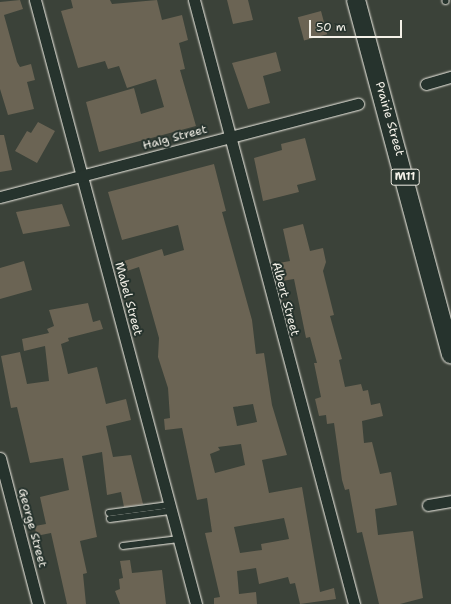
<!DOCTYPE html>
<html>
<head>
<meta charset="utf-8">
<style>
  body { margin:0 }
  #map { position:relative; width:451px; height:604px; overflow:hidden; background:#3b4239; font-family:"Shantell Sans",sans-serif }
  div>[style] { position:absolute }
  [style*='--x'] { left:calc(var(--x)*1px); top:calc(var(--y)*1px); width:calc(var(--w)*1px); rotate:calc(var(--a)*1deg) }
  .building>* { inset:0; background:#6b6454; transform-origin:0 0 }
  .roads { filter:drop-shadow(0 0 1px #f4f1e8) drop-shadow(0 0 1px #f4f1e8) }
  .lane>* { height:5.5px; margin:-2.75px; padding:0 2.75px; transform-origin:2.75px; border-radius:2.75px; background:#26332d }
  .street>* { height:11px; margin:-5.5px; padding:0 5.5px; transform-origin:5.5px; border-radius:5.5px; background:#26332d }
  .primary>* { height:18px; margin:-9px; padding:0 9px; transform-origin:9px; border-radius:9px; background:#26332d }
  span { translate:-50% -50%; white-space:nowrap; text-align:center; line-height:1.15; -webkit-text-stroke:4px #26332d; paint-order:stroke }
  .shield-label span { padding:1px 3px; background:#26332d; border:1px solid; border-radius:3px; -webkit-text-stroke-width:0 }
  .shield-label { font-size:11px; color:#f4f1e8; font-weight:700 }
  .street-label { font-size:12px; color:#f4f1e8 }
  .scale { position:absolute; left:309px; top:20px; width:93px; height:18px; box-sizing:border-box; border:2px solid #f4f1e8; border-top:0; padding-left:5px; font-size:12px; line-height:14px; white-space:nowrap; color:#f4f1e8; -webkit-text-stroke:3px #26332d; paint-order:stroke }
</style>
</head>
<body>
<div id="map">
  <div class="building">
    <i style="clip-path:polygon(20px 0,23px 9px,4px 15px,17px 62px,20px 67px,31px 64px,35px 80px,27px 82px,34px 109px,8px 115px,0 89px,0 2px)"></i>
    <i style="clip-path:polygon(71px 0,110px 0,112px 4px,157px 0,162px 20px,182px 15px,188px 40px,179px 43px,185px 69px,180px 70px,196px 126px,99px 152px,86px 102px,134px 88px,141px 114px,164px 107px,156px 79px,127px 88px,119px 66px,108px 69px,105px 61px,78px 68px,61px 11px,73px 8px)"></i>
    <i style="clip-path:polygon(227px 0,248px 0,253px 20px,233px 24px)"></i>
    <i style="left:321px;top:11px;width:24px;height:24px;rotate:75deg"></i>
    <i style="clip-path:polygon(276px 52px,281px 71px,263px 76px,270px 103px,248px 109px,232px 63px)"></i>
    <i style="clip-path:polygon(38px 122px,55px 131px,37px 163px,15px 151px,27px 131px,31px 133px)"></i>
    <i style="clip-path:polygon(0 135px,4px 135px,12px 170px,0 172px)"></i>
    <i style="clip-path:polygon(305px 138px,316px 180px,297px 185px,299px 192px,263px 201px,254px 158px,282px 150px,281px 144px)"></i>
    <i style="clip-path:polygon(evenodd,214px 164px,226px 211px,222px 212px,252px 320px,256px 354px,264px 353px,272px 405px,287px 455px,262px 460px,269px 493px,302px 487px,320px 592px,334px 588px,336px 599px,300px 604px,295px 583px,290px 584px,288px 577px,259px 584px,256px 568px,237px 571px,239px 594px,256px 592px,257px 604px,214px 604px,214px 598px,220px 597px,205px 533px,212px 532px,207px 498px,197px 500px,182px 428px,165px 430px,164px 419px,170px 418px,168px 388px,158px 357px,159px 338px,139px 267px,124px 272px,121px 262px,162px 249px,164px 256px,184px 250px,178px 225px,122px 240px,108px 192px,214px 164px,253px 404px,257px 422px,237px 426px,233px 407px,253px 404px,214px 164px,241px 444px,245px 465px,215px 473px,210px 454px,220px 450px,218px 447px,241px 444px,214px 164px,284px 518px,289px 539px,261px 544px,262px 550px,240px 553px,234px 527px,284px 518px)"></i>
    <i style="clip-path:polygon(62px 204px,70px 226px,23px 234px,16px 212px)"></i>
    <i style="clip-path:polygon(303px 224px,310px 251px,323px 248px,326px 262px,323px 271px,334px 315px,330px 316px,342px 359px,339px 360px,345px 387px,361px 384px,363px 391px,368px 390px,371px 405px,380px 403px,383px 416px,362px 421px,364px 443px,372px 442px,380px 474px,391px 472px,397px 505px,375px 509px,378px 535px,413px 531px,423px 598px,400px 604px,379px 604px,362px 532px,357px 533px,349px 489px,345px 490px,342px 480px,334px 423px,327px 424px,326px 415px,319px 416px,315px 399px,321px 397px,314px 363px,317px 363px,310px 337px,306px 338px,294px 279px,282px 281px,279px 263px,290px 261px,283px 229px)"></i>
    <i style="clip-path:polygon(24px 261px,32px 290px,0 299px,0 268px)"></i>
    <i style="clip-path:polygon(88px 303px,93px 322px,100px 320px,103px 329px,68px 338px,69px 341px,61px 344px,68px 374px,97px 367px,106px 404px,126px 399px,131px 420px,106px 426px,113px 457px,131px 455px,143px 504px,124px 507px,121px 492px,107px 495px,102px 452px,82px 456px,97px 537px,80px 541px,87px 573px,83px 574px,86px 604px,67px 604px,51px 533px,36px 536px,35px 526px,46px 524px,40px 497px,69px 490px,63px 458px,30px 463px,17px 407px,11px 408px,1px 356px,20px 352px,27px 384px,49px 381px,45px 346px,24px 351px,22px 339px,49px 333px,47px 329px,54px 326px,49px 310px)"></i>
    <i style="clip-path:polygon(130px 560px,132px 573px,162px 570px,166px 604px,120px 604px,115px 591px,120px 589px,119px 579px,123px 578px,120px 561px)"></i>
  </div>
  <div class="roads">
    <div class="lane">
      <i style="--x:446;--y:0;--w:1;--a:90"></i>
      <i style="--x:109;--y:513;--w:62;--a:-7.5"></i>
      <i style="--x:110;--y:519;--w:62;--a:-7.5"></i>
      <i style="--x:123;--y:546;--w:56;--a:-7.1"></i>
    </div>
    <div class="street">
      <i style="--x:35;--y:0;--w:625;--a:75.07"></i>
      <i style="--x:194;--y:0;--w:625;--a:75.16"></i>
      <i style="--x:426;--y:84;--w:26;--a:-16"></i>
      <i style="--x:0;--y:197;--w:370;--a:-14.6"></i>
      <i style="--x:0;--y:458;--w:151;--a:75.4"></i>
      <i style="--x:428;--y:505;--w:23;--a:-10"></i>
    </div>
    <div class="primary">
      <i style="--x:356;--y:0;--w:367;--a:75"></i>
    </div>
  </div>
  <div class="shield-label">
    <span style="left:405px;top:177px">M11</span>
  </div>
  <div class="street-label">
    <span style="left:389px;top:119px;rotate:74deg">Prairie Street</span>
    <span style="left:175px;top:138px;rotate:-15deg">Haig Street</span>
    <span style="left:128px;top:299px;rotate:75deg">Mabel Street</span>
    <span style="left:285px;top:299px;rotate:75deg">Albert Street</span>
    <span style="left:32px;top:528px;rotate:75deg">George Street</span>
  </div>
  <div class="scale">50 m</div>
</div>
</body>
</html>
